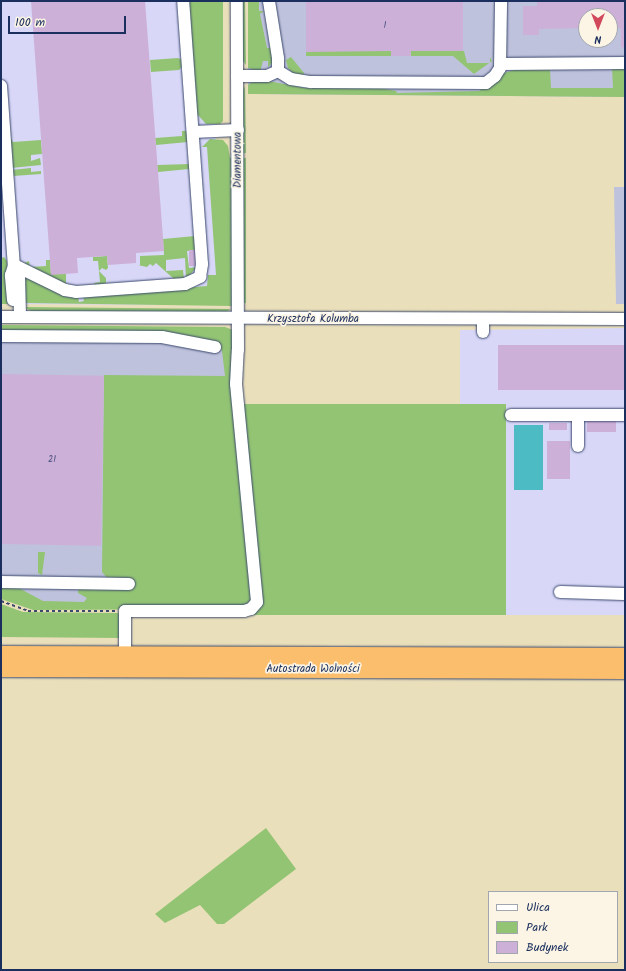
<!DOCTYPE html>
<html>
<head>
<meta charset="utf-8">
<style>
  body { margin:0 }
  #map { position:relative; width:626px; height:971px; overflow:hidden; background:#eadfbb; font-family:Kalam,sans-serif }
  div>[style] { position:absolute }
  [style*='--x'] { left:calc(var(--x)*1px); top:calc(var(--y)*1px); width:calc(var(--w)*1px); rotate:calc(var(--a)*1deg) }
  .built>* { inset:0; background:#d8d7f8 }
  .industrial>* { inset:0; background:#bfc2dd }
  .green>* { inset:0; background:#93c474; transform-origin:0 0 }
  .water>* { inset:0; background:#4dbbc3; transform-origin:0 0 }
  .building>* { inset:0; background:#cdb0d8; transform-origin:0 0 }
  .path>* { height:1.5px; margin-top:-0.75px; transform-origin:0; background:repeating-linear-gradient(90deg,#3a496c 0 3px,transparent 0 6px) }
  .roads { filter:drop-shadow(0 0 1px #3a496c) drop-shadow(0 0 1px #3a496c) }
  .minor>* { height:12px; margin:-6px; padding:0 6px; transform-origin:6px; border-radius:6px; background:#fff }
  .highway>* { height:17px; margin:-8.5px; padding:0 8.5px; transform-origin:8.5px; border-radius:8.5px; background:#fabe6d }
  span { translate:-50% -50%; white-space:nowrap; text-align:center; line-height:1.15; -webkit-text-stroke:3.5px #fcf5e5; paint-order:stroke }
  .number-label { font-size:9px; color:#484f7c }
  .number-label span { -webkit-text-stroke-width:0 }
  .street-label { font-size:11px; color:#1b2f5e }
  .frame { position:absolute; inset:0; border:2px solid #1b2f5e; pointer-events:none }
  .legend { position:absolute; left:488px; top:891px; width:130px; height:72px; box-sizing:border-box; background:#fcf5e5; border:1px solid #a2a6af; margin:0; padding:5px 7px; list-style:none; font-size:12px; color:#1b2f5e }
  .legend li { display:flex; align-items:center; gap:8px; height:20px }
  .legend b { width:20px; border:1px solid #a2a6af }
  .north { position:absolute; left:578px; top:8px; width:40px; height:40px; box-sizing:border-box; background:#fcf5e5; border:1px solid #a2a6af; border-radius:50%; rotate:180deg; font-size:11px; font-weight:700; line-height:16px; text-align:center; color:#1b2f5e }
  .north::after { content:''; display:block; margin:auto; width:14px; height:18px; background:#d1495b; clip-path:polygon(50% 0,100% 100%,50% 72%,0 100%) }
  .scale { position:absolute; left:8px; top:16px; width:118px; height:18px; box-sizing:border-box; border:2px solid #1b2f5e; border-top:0; padding-left:5px; font-size:12px; line-height:14px; white-space:nowrap; color:#1b2f5e; -webkit-text-stroke:3px #fcf5e5; paint-order:stroke }
</style>
</head>
<body>
<div id="map">
  <div class="built">
    <i style="clip-path:polygon(1px 1px,223px 1px,223px 121px,215px 125px,224px 295px,176px 305px,1px 304px)"></i>
    <i style="clip-path:polygon(625px 328px,625px 615px,506px 615px,506px 404px,460px 404px,460px 330px)"></i>
  </div>
  <div class="industrial">
    <i style="clip-path:polygon(evenodd,248px 1px,625px 1px,625px 97px,248px 94px,248px 1px,586px 16px,610px 16px,610px 40px,586px 40px,586px 16px)"></i>
    <i style="clip-path:polygon(614px 187px,625px 187px,625px 304px,616px 304px)"></i>
    <i style="clip-path:polygon(1px 328px,227px 341px,253px 597px,25px 604px,1px 590px)"></i>
  </div>
  <div class="green">
    <i style="clip-path:polygon(188px 1px,223px 1px,223px 121px,220px 124px,206px 124px,197px 114px)"></i>
    <i style="clip-path:polygon(241px 1px,245px 1px,246px 65px,243px 61px)"></i>
    <i style="clip-path:polygon(248px 1px,259px 1px,259px 11px,264px 11px,260px 14px,267px 48px,272px 48px,273px 62px,268px 67px,268px 61px,263px 61px,260px 72px,248px 68px)"></i>
    <i style="left:391px;top:51px;width:5px;height:85px;rotate:90deg"></i>
    <i style="clip-path:polygon(411px 51px,464px 51px,467px 63px,490px 63px,490px 57px,492px 61px,474px 74px,453px 56px,411px 56px)"></i>
    <i style="clip-path:polygon(291px 57px,304px 73px,303px 76px,293px 73px,288px 68px,286px 60px)"></i>
    <i style="clip-path:polygon(178px 58px,182px 60px,182px 67px,179px 70px,151px 72px,150px 60px)"></i>
    <i style="clip-path:polygon(612px 68px,625px 68px,625px 97px,248px 94px,248px 85px,252px 82px,268px 81px,305px 88px,375px 87px,396px 91px,397px 93px,479px 91px,504px 73px,514px 70px,550px 69px,551px 88px,613px 88px)"></i>
    <i style="clip-path:polygon(245px 86px,246px 153px,242px 153px,243px 91px)"></i>
    <i style="clip-path:polygon(182px 131px,187px 131px,188px 142px,156px 145px,155px 138px,182px 136px)"></i>
    <i style="clip-path:polygon(10px 137px,13px 142px,41px 140px,42px 154px,31px 155px,31px 161px,40px 158px,41px 165px,11px 168px)"></i>
    <i style="clip-path:polygon(210px 139px,223px 140px,228px 146px,230px 158px,233px 158px,232px 306px,25px 303px,25px 275px,66px 297px,78px 297px,79px 302px,84px 301px,83px 297px,207px 286px,208px 275px,216px 275px,207px 147px,202px 147px)"></i>
    <i style="left:242px;top:158px;width:4px;height:145px"></i>
    <i style="clip-path:polygon(190px 164px,189px 169px,158px 172px,157px 165px)"></i>
    <i style="clip-path:polygon(31px 168px,31px 172px,41px 171px,41px 174px,13px 176px,11px 170px)"></i>
    <i style="clip-path:polygon(195px 236px,197px 250px,187px 251px,189px 268px,197px 267px,186px 279px,185px 258px,166px 260px,166px 271px,183px 270px,184px 279px,174px 279px,156px 263px,153px 266px,150px 264px,147px 267px,138px 265px,140px 265px,140px 256px,164px 255px,163px 239px)"></i>
    <i style="clip-path:polygon(107px 256px,108px 268px,106px 270px,102px 268px,99px 271px,106px 278px,106px 283px,95px 286px,94px 283px,100px 282px,98px 261px,93px 261px,93px 257px)"></i>
    <i style="clip-path:polygon(4px 257px,7px 261px,9px 304px,1px 304px,1px 258px)"></i>
    <i style="clip-path:polygon(46px 260px,50px 260px,51px 274px,66px 273px,66px 283px,64px 285px,25px 264px,24px 263px,29px 261px,30px 267px,46px 266px)"></i>
    <i style="clip-path:polygon(24px 307px,230px 309px,227px 312px,33px 312px)"></i>
    <i style="clip-path:polygon(1px 325px,225px 327px,233px 330px,255px 600px,242px 609px,33px 610px,1px 599px,1px 587px,17px 587px,43px 601px,84px 602px,87px 598px,78px 593px,78px 589px,107px 578px,102px 572px,104px 375px,225px 376px,222px 351px,217px 344px,1px 332px)"></i>
    <i style="left:506px;top:404px;width:211px;height:263px;rotate:90deg"></i>
    <i style="clip-path:polygon(38px 552px,45px 552px,42px 575px,38px 573px)"></i>
    <i style="clip-path:polygon(1px 604px,23px 612px,118px 613px,120px 615px,121px 638px,1px 637px)"></i>
    <i style="clip-path:polygon(266px 828px,296px 869px,224px 924px,217px 924px,200px 905px,165px 923px,155px 914px)"></i>
  </div>
  <div class="water">
    <i style="left:514px;top:425px;width:29px;height:65px"></i>
  </div>
  <div class="building">
    <i style="clip-path:polygon(31px 1px,145px 1px,164px 251px,136px 253px,136px 263px,108px 265px,107px 256px,77px 258px,78px 273px,51px 275px)"></i>
    <i style="clip-path:polygon(306px 1px,463px 1px,463px 51px,411px 51px,411px 56px,391px 56px,391px 51px,306px 52px)"></i>
    <i style="clip-path:polygon(537px 1px,625px 1px,625px 47px,621px 48px,621px 28px,610px 28px,610px 16px,586px 16px,586px 28px,539px 29px,539px 35px,523px 35px,523px 6px,537px 6px)"></i>
    <i style="left:189px;top:250px;width:6px;height:16px"></i>
    <i style="left:625px;top:345px;width:45px;height:127px;rotate:90deg"></i>
    <i style="left:1px;top:374px;width:103px;height:170px;rotate:1deg"></i>
    <i style="left:587px;top:421px;width:29px;height:11px"></i>
    <i style="left:549px;top:423px;width:18px;height:7px"></i>
    <i style="left:547px;top:441px;width:23px;height:38px"></i>
  </div>
  <div class="path">
    <i style="--x:1;--y:601;--w:29;--a:20"></i>
    <i style="--x:28;--y:611;--w:87;--a:0"></i>
  </div>
  <div class="roads">
    <div class="minor">
      <i style="--x:501;--y:64;--w:124;--a:-0.5"></i>
      <i style="--x:278;--y:71;--w:15;--a:32"></i>
      <i style="--x:291;--y:79;--w:20;--a:9"></i>
      <i style="--x:311;--y:82;--w:175;--a:0.3"></i>
      <i style="--x:486;--y:83;--w:11;--a:-38"></i>
      <i style="--x:495;--y:76;--w:9;--a:-58"></i>
      <i style="--x:500;--y:68;--w:67;--a:-89.1"></i>
      <i style="--x:237;--y:76;--w:30;--a:0"></i>
      <i style="--x:267;--y:76;--w:12;--a:-24"></i>
      <i style="--x:278;--y:71;--w:13;--a:-90"></i>
      <i style="--x:278;--y:58;--w:58;--a:-99"></i>
      <i style="--x:1;--y:86;--w:180;--a:85.9"></i>
      <i style="--x:14;--y:266;--w:10;--a:61"></i>
      <i style="--x:19;--y:275;--w:42;--a:88.6"></i>
      <i style="--x:193;--y:132;--w:45;--a:-2.5"></i>
      <i style="--x:14;--y:265;--w:57;--a:26.1"></i>
      <i style="--x:65;--y:290;--w:11;--a:10"></i>
      <i style="--x:76;--y:292;--w:109;--a:-4.2"></i>
      <i style="--x:185;--y:284;--w:17;--a:-25"></i>
      <i style="--x:200;--y:277;--w:13;--a:-81"></i>
      <i style="--x:202;--y:264;--w:264;--a:-94.1"></i>
      <i style="--x:13;--y:300;--w:25;--a:-95"></i>
      <i style="--x:11;--y:275;--w:9;--a:-72"></i>
      <i style="--x:1;--y:317;--w:624;--a:0.18"></i>
      <i style="--x:483;--y:319;--w:13;--a:90"></i>
      <i style="--x:1;--y:336;--w:161;--a:0.4"></i>
      <i style="--x:162;--y:337;--w:54;--a:10.7"></i>
      <i style="--x:511;--y:415;--w:114;--a:0"></i>
      <i style="--x:578;--y:415;--w:31;--a:90"></i>
      <i style="--x:1;--y:582;--w:128;--a:0.9"></i>
      <i style="--x:560;--y:592;--w:65;--a:1.8"></i>
      <i style="--x:125;--y:654;--w:43;--a:-90"></i>
      <i style="--x:125;--y:611;--w:119;--a:0"></i>
      <i style="--x:244;--y:611;--w:7;--a:-16"></i>
      <i style="--x:251;--y:609;--w:9;--a:-49"></i>
      <i style="--x:257;--y:602;--w:219;--a:-95.5"></i>
      <i style="--x:236;--y:384;--w:34;--a:-87"></i>
      <i style="--x:238;--y:350;--w:349;--a:-90.2"></i>
    </div>
    <div class="highway">
      <i style="--x:1;--y:654;--w:624;--a:0.18"></i>
      <i style="--x:1;--y:668;--w:624;--a:0.18"></i>
    </div>
  </div>
  <div class="number-label">
    <span style="left:385px;top:26px">1</span>
    <span style="left:52px;top:460px">21</span>
  </div>
  <div class="street-label">
    <span style="left:238px;top:160px;rotate:-90deg">Diamentowa</span>
    <span style="left:313px;top:319px">Krzysztofa Kolumba</span>
    <span style="left:313px;top:669px">Autostrada Wolności</span>
  </div>
  <div class="frame"></div>
  <ul class="legend">
  <li><b style="height:5px;background:#fff"></b>Ulica</li>
  <li><b style="height:11px;background:#93c474"></b>Park</li>
  <li><b style="height:11px;background:#cdb0d8"></b>Budynek</li>
  </ul>
  <div class="north">N</div>
  <div class="scale">100 m</div>
</div>
</body>
</html>
